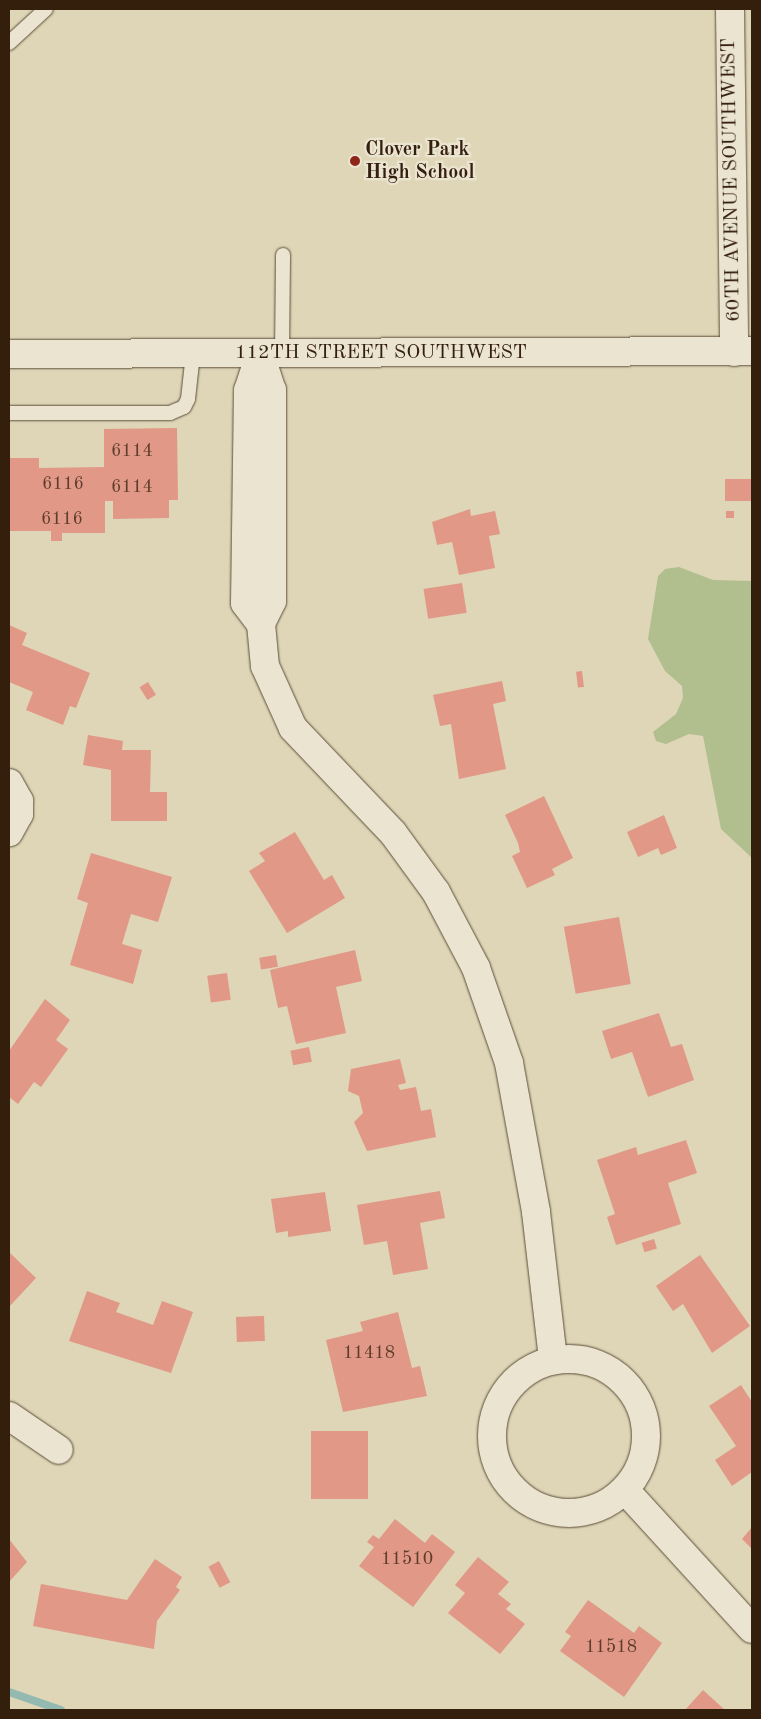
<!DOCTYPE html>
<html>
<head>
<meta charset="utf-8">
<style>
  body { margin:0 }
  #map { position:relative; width:761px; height:1719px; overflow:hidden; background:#ded6b7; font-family:"Old Standard TT",serif }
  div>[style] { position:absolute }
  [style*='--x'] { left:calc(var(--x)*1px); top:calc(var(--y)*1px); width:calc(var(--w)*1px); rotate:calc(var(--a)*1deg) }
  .green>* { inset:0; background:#b1be8e }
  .stream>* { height:8px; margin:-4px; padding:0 4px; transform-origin:4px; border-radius:4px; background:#93b9b0 }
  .building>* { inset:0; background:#e19887; transform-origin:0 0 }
  .roads { filter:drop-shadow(0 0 1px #5e4d38) drop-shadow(0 0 1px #5e4d38) }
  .lane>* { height:14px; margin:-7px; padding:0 7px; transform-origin:7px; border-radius:7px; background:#eae4d0 }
  .street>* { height:28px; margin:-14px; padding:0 14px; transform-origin:14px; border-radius:14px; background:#eae4d0 }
  .street>.ring { margin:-14px; padding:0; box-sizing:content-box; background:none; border:28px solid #eae4d0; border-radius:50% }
  .secondary>* { height:28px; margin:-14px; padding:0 14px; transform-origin:14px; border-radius:14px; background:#eae4d0 }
  .dots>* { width:14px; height:14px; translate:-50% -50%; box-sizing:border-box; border:2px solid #eae4d0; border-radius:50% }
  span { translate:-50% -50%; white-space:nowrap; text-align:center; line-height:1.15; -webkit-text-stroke:4.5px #eae4d0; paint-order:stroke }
  .number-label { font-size:18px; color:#5f3d2c }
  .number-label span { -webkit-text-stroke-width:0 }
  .poi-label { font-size:20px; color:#341f0d; font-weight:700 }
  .left { translate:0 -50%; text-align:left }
  .street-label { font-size:20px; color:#341f0d }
  .frame { position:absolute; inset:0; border:10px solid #341f0d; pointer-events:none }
</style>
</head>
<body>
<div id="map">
  <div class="green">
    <i style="clip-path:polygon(679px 567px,713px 580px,752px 581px,752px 858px,721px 829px,703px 736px,689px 734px,666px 744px,656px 741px,653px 732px,676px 714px,683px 698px,682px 686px,665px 671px,648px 639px,658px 576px,665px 569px)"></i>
  </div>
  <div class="stream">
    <i style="--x:9;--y:1692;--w:55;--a:19.1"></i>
  </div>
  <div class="building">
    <i style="clip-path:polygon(177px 428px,178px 500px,169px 500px,169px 518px,113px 519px,113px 501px,105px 501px,105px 533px,62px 533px,62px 541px,51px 541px,51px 531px,9px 531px,9px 458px,39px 458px,39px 468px,104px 467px,104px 429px)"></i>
    <i style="left:725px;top:479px;width:27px;height:22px"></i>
    <i style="clip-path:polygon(470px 509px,471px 516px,495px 511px,500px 534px,489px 536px,495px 568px,459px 575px,452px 542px,437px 545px,432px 522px)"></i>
    <i style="left:726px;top:511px;width:8px;height:7px"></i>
    <i style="left:462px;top:583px;width:30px;height:39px;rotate:81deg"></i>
    <i style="clip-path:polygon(9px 625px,27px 633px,22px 645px,90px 673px,76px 708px,70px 706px,63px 725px,26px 710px,33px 692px,9px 682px)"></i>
    <i style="left:582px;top:671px;width:16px;height:6px;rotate:83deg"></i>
    <i style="clip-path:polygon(502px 681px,506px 701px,493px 704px,506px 769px,459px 779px,451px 724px,440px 726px,433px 695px)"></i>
    <i style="left:148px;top:682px;width:15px;height:10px;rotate:58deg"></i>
    <i style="clip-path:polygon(88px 735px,123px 741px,122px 750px,151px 750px,150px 792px,167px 792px,167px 821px,111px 821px,111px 770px,83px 765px)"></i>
    <i style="clip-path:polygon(544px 796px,573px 858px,552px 869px,555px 875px,527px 888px,512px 856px,520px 852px,518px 843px,505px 815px)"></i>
    <i style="clip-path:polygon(664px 815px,677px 848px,661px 855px,658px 848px,638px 857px,627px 832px)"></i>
    <i style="clip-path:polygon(295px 832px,324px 880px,332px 875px,345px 898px,287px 933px,249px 871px,265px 861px,259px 853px)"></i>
    <i style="clip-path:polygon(91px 853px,172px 877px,158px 922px,131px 914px,122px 944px,142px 950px,133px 984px,70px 965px,88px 903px,77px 899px)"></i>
    <i style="left:619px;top:917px;width:68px;height:56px;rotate:80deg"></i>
    <i style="clip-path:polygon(355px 950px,362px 981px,336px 987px,346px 1033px,296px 1044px,287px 1006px,278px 1008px,270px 970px)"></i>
    <i style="left:276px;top:955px;width:12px;height:17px;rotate:81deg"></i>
    <i style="left:227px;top:973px;width:27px;height:20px;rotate:82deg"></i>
    <i style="clip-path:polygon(45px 999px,70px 1020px,56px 1040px,68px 1049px,41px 1087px,34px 1082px,18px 1104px,9px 1097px,9px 1051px)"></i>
    <i style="clip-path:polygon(659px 1013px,671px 1047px,682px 1044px,694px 1080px,648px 1097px,632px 1052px,611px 1059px,602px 1031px)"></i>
    <i style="left:309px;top:1047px;width:15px;height:19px;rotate:79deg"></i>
    <i style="clip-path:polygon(400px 1059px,406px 1083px,398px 1085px,400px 1090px,416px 1087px,421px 1111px,431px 1109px,436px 1137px,367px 1151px,354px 1122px,363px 1113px,359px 1096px,348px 1091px,351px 1069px)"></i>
    <i style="clip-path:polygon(686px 1140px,697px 1173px,668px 1183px,681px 1224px,616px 1245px,607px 1217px,615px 1214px,597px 1160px,636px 1147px,638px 1155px)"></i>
    <i style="clip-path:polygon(440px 1191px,445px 1218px,420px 1223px,428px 1269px,393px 1275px,387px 1241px,364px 1245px,357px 1205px)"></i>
    <i style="clip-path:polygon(325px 1192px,331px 1231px,288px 1237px,288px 1231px,276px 1233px,271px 1199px)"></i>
    <i style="left:654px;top:1239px;width:10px;height:13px;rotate:73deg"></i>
    <i style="clip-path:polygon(9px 1252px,36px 1278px,9px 1307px)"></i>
    <i style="clip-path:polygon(700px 1255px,750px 1326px,712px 1353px,683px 1304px,673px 1311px,656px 1286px)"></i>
    <i style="clip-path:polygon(87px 1291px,120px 1303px,116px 1312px,153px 1325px,162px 1301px,193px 1312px,171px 1373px,69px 1341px)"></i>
    <i style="clip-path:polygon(398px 1312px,412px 1368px,420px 1366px,427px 1396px,343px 1412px,326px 1340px,363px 1331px,360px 1322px)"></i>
    <i style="left:264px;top:1316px;width:25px;height:28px;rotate:88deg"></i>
    <i style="clip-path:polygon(741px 1385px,752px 1402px,752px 1472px,732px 1486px,715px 1460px,736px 1446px,709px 1406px)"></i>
    <i style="left:368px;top:1431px;width:68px;height:57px;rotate:90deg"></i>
    <i style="clip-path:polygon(395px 1519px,425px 1543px,432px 1534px,455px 1552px,413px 1607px,359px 1566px,374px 1547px,367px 1542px,373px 1535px,379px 1539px)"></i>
    <i style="clip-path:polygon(752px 1527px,752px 1549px,742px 1539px)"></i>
    <i style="clip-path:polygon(9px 1539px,27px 1562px,9px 1582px)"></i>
    <i style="clip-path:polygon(478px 1557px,509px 1582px,498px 1594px,511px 1604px,506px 1609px,525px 1624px,500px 1654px,448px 1613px,465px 1593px,455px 1585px)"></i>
    <i style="clip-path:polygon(155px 1559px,182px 1577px,176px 1587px,180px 1590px,157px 1621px,154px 1649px,33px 1626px,41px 1584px,127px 1600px)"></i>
    <i style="left:219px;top:1561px;width:24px;height:12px;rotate:62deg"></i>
    <i style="clip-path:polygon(588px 1600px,634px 1633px,639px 1626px,662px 1643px,624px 1697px,560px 1651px,571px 1636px,565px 1632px)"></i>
    <i style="clip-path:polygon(703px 1690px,725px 1710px,685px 1710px)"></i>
  </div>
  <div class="roads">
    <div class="lane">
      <i style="--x:9;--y:43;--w:50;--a:-42.6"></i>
      <i style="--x:282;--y:353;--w:98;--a:-89.4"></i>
      <i style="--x:9;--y:413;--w:161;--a:0"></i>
      <i style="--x:170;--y:413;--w:15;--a:-23"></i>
      <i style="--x:184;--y:407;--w:9;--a:-63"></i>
      <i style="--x:188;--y:399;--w:45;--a:-83.7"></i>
    </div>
    <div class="street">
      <i style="--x:730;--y:9;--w:343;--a:89.3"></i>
      <i style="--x:260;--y:354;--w:38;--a:72"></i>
      <i style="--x:272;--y:390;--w:211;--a:90"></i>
      <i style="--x:272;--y:601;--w:25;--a:116"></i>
      <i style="--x:261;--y:624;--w:42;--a:84.6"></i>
      <i style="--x:265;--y:666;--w:68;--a:65.7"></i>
      <i style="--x:293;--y:728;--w:145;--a:46.4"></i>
      <i style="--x:393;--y:833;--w:73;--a:53.9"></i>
      <i style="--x:436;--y:892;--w:86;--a:62.2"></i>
      <i style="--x:476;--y:968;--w:101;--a:70.8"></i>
      <i style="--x:509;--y:1063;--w:151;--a:79.7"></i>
      <i style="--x:536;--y:1212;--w:149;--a:83.4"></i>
      <i style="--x:260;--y:354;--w:38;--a:108"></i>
      <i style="--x:248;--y:390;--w:213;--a:90.8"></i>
      <i style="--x:245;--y:603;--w:26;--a:53"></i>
      <i style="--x:9;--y:783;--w:21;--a:61"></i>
      <i style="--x:19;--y:801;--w:13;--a:90"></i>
      <i style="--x:19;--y:814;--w:21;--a:119"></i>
      <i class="ring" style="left:492px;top:1359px;width:126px;height:126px"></i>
      <i style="--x:9;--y:1416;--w:60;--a:34.2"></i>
      <i style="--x:625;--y:1490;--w:188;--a:47.6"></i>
    </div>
    <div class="secondary">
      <i style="--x:9;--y:354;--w:743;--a:-0.23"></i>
    </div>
  </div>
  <div class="dots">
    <i style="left:355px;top:161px;background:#8f2418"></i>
  </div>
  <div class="number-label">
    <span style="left:132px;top:451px">6114</span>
    <span style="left:63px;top:484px">6116</span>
    <span style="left:132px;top:487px">6114</span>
    <span style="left:62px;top:519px">6116</span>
    <span style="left:369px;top:1353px">11418</span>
    <span style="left:407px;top:1559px">11510</span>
    <span style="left:611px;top:1647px">11518</span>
  </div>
  <div class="poi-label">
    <span class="left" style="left:365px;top:162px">Clover Park<br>High School</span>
  </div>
  <div class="street-label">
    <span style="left:732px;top:180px;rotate:-91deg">60TH AVENUE SOUTHWEST</span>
    <span style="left:381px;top:353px">112TH STREET SOUTHWEST</span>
  </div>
  <div class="frame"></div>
</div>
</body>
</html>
